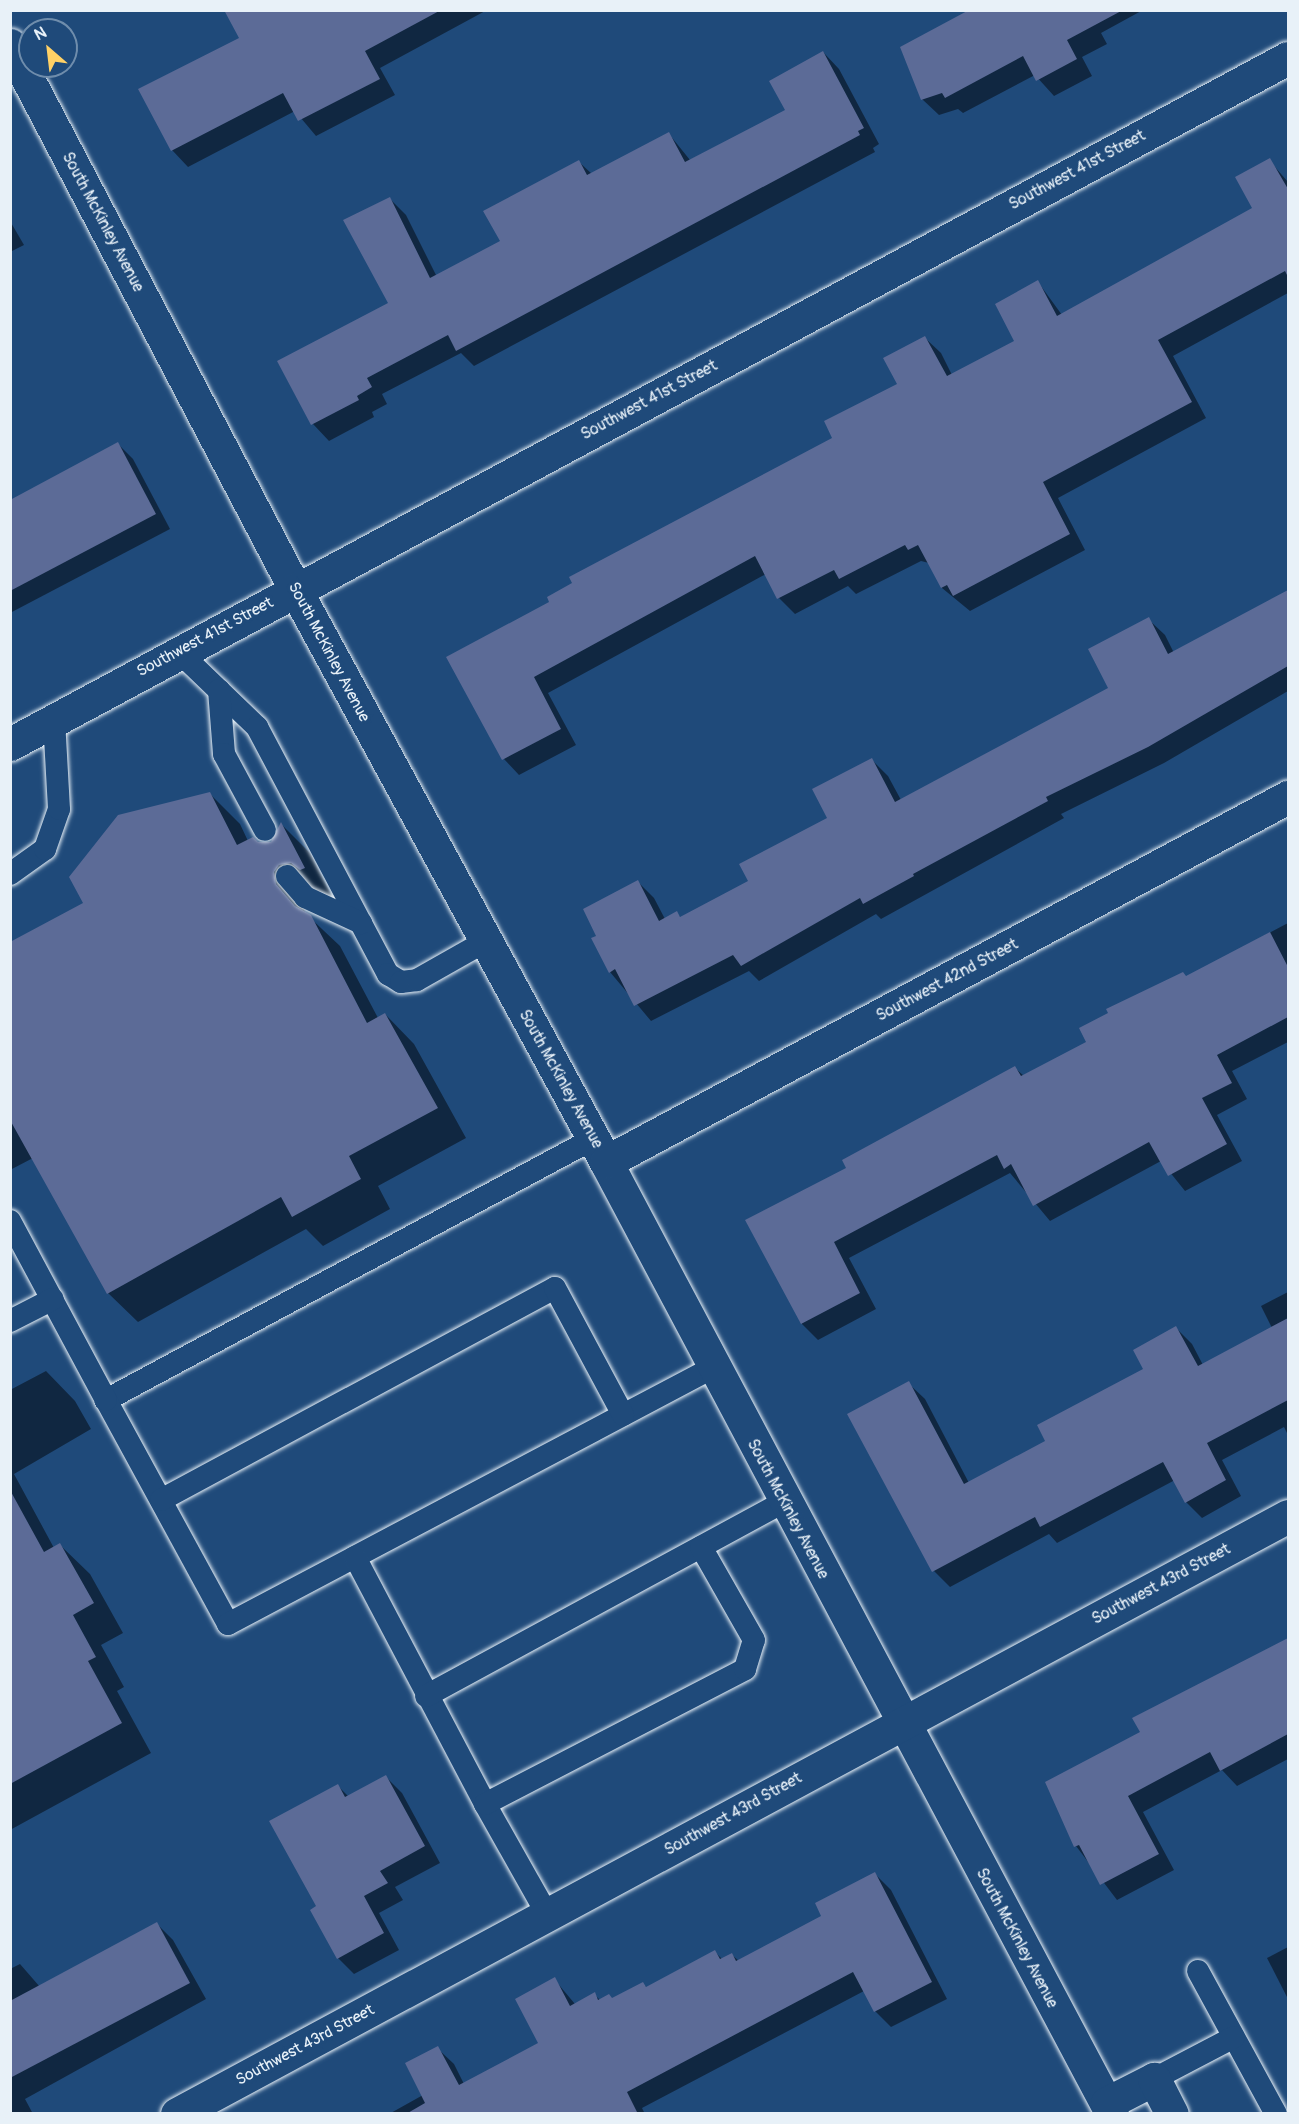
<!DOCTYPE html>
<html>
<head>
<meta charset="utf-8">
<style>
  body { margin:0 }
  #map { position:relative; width:1299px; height:2124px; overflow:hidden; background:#1f4a7a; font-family:Pangolin,sans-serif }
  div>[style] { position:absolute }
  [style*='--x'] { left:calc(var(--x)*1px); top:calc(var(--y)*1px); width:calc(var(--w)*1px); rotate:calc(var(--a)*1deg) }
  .shadow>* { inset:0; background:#0007 }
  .building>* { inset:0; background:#5c6b97 }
  .roads { filter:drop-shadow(0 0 2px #e8f1f8) drop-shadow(0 0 2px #e8f1f8) }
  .lane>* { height:22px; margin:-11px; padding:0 11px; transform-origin:11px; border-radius:11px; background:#1f4a7a }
  .street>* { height:33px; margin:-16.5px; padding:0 16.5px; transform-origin:16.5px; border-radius:16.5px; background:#1f4a7a }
  .secondary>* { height:33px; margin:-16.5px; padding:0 16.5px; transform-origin:16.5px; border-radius:16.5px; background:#1f4a7a }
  span { translate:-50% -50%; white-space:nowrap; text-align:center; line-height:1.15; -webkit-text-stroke:6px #1f4a7a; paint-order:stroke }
  .street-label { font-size:16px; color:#e8f1f8 }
  .frame { position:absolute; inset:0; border:12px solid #e8f1f8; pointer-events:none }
  .north { position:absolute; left:18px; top:18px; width:60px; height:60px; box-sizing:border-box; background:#1f4a7a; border:2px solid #6f8dac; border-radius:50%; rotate:332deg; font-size:16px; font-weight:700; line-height:24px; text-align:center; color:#e8f1f8 }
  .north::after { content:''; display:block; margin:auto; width:21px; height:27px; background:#ffd166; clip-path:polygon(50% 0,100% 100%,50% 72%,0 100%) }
</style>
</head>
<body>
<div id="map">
  <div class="shadow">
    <i style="clip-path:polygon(226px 10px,487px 10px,380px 68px,395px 95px,316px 136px,295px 111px,188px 167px,172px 150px,140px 90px,241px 39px)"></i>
    <i style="clip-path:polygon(972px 10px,1143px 10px,1101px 33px,1107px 44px,1082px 57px,1092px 76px,1054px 96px,1035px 75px,963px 113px,958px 109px,939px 115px,922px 99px)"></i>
    <i style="clip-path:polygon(823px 52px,839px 69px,879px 144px,873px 148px,875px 152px,474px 366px,461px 353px,382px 394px,387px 404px,372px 412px,374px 417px,329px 441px,313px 424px,279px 362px,390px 303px,390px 199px,406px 215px,437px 277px,502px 242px,579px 162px,592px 174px,669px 134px,690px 160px,787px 111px)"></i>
    <i style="clip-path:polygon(1269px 160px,1288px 182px,1288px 293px,1173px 356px,1206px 418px,1058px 498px,1085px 550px,970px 611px,942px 588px,929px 563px,921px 561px,856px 594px,848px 586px,795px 614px,779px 598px,766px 574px,548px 693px,576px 745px,519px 775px,504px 759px,551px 602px,834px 439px,899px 384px,925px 338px,941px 353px,952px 375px,1016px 341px,1038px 282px,1062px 315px,1254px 209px)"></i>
    <i style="clip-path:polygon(10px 221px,24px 245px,10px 252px)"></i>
    <i style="clip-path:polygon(118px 444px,133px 459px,170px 529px,10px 613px,10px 524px)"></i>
    <i style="clip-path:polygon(1288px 592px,1288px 691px,1164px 763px,1061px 814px,1064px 818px,881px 919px,876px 914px,759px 981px,749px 971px,651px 1021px,610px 972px,598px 936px,638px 882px,654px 898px,665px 919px,676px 913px,681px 918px,750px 882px,829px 818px,872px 760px,888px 776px,901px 800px,1110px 688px,1148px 619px,1165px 635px,1174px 653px)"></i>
    <i style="clip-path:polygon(210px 794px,240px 824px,248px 841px,272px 844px,281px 824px,310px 853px,333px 898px,322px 892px,308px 895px,303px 902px,305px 913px,340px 946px,378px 1018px,385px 1014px,414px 1044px,466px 1138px,378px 1186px,390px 1209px,323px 1246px,306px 1229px,138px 1322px,108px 1293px,33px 1158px,10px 1170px,10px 945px,86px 904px)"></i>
    <i style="clip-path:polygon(1288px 923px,1288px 1042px,1232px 1071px,1247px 1099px,1217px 1115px,1242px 1161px,1185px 1191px,1161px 1161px,1050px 1221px,1010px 1173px,849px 1258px,876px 1309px,818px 1340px,802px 1324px,747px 1220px,848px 1168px,1015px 1068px,1024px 1076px,1088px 1042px,1187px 977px)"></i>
    <i style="clip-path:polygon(1288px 1292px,1288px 1435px,1284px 1427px,1222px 1460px,1241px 1496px,1202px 1518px,1186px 1502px,1175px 1480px,1057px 1543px,1049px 1534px,950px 1587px,934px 1571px,908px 1383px,925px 1399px,969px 1483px,1047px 1441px,1145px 1369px,1176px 1328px,1192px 1344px,1203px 1365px,1272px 1328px,1261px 1306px)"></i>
    <i style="clip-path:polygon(46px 1371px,75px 1401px,91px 1429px,14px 1474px,54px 1548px,60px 1545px,90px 1574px,123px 1633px,101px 1645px,124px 1687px,117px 1691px,151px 1753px,10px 1830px,10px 1390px)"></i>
    <i style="clip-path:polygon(1288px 1639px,1288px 1759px,1237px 1786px,1222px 1770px,1143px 1812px,1174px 1870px,1117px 1900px,1076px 1846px,1047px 1783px,1142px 1732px,1134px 1718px)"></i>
    <i style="clip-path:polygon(386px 1777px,402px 1793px,440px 1863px,395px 1887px,403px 1900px,379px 1913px,399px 1950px,354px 1974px,338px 1958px,318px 1906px,338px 1786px,349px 1797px)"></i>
    <i style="clip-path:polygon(875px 1874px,891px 1890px,947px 1999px,891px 2027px,875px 2011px,864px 1991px,642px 2108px,645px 2114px,389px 2114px,423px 2095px,437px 2048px,454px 2064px,464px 2084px,540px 2044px,554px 1979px,575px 2004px,594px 1994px,600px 2000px,613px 2000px,643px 1984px,647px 1988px,715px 1952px,723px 1960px,732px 1955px,739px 1961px,823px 1916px)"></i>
    <i style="clip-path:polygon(157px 1924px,173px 1940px,206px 1999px,25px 2099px,33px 2114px,10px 2114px,10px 1969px,20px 1964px,40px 1987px)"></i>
    <i style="clip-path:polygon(1288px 1947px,1288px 1999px,1267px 1958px)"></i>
  </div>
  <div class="building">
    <i style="clip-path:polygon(224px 10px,441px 10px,365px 51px,380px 79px,298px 121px,283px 93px,171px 151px,138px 89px,239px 38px)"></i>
    <i style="clip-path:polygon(969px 10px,1123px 10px,1067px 40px,1077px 59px,1036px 81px,1023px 56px,945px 98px,942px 93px,921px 100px,900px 47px)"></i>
    <i style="clip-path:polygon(823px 51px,864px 128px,858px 131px,860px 135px,456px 351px,448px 335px,367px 378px,372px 387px,357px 396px,359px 400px,311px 425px,277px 361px,388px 303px,343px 220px,390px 197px,430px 278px,500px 241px,483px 211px,579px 160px,587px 175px,669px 132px,685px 162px,785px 110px,769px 81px)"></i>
    <i style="clip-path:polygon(1270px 158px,1288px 189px,1288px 277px,1285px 271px,1158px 340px,1192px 402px,1043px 482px,1070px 534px,953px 596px,947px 585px,941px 588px,918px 545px,908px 550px,905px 545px,839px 579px,834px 570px,777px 599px,755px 556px,534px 677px,561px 729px,502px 760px,446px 657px,549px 602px,547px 597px,572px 583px,569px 577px,832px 438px,824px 421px,897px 384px,883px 358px,925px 336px,947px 376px,1014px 341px,995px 304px,1038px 280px,1057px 316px,1252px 208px,1235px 177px)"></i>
    <i style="clip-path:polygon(118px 442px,156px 514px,10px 591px,10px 500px)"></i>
    <i style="clip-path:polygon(1288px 590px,1288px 666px,1148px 747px,1046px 797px,1048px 801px,913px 874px,914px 876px,863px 904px,860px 898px,741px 966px,733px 955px,634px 1006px,615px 969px,609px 973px,591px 938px,596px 936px,583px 909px,638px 880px,659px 921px,677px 911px,680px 917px,748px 881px,739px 864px,827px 818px,812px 789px,872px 758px,895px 802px,1108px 688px,1088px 649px,1149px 617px,1168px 654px)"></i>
    <i style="clip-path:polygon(210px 792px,237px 845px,253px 837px,258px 842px,271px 842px,281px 822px,305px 868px,300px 870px,291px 863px,279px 865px,274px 872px,276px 884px,295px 906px,311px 915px,367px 1023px,385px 1013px,438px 1108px,349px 1156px,361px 1179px,292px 1217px,281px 1197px,107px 1294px,10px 1120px,10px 942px,83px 903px,69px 877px,118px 815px)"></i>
    <i style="clip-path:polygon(1270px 932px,1288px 967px,1288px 1017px,1217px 1055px,1232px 1083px,1202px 1098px,1227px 1144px,1168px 1176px,1149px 1142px,1033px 1206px,1011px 1164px,1004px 1169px,997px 1155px,834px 1242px,860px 1293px,801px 1324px,745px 1220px,846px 1168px,842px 1160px,1015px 1066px,1021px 1076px,1086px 1042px,1079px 1028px,1108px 1013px,1106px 1009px,1183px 972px,1186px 976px)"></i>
    <i style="clip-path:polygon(1288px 1318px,1288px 1400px,1207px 1443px,1226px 1480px,1185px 1503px,1163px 1462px,1040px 1527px,1035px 1517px,932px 1572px,847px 1414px,909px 1381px,964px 1484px,1045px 1441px,1037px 1425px,1143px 1369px,1133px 1350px,1176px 1326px,1198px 1366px)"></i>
    <i style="clip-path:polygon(10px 1490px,44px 1552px,60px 1543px,94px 1603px,73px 1615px,96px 1657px,88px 1661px,122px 1723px,10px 1784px)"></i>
    <i style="clip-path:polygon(1288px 1638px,1288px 1734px,1220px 1771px,1210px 1752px,1128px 1796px,1159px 1854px,1100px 1885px,1079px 1845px,1074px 1847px,1045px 1782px,1140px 1732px,1132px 1718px)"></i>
    <i style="clip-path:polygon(386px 1775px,425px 1846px,380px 1871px,388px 1883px,364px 1896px,384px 1933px,337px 1959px,310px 1910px,316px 1906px,269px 1821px,338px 1784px,345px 1797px)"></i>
    <i style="clip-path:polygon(875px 1872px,932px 1982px,874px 2012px,853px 1972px,627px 2092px,638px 2114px,406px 2114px,425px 2103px,405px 2063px,438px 2046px,459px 2085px,538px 2043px,515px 1999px,555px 1977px,570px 2006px,595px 1992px,598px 2000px,609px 1994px,612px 1998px,643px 1982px,646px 1987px,715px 1950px,720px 1959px,732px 1953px,736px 1961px,821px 1916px,815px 1903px)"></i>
    <i style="clip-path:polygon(157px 1922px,190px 1983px,10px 2078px,10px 2001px)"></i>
  </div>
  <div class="roads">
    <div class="lane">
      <i style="--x:178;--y:651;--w:110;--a:43.9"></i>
      <i style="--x:257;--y:727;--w:280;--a:62.1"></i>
      <i style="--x:388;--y:974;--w:15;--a:32"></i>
      <i style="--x:401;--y:982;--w:16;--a:-7"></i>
      <i style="--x:417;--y:980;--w:79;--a:-29.5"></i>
      <i style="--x:219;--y:690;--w:64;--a:85.5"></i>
      <i style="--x:224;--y:754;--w:86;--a:61.7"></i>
      <i style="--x:10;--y:874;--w:43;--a:-35.5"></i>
      <i style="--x:45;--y:849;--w:42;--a:-70.7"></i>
      <i style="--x:59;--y:809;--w:89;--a:-93.2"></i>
      <i style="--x:287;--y:876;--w:28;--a:49"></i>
      <i style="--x:305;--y:897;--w:62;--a:24.9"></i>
      <i style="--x:593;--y:1139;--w:553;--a:151.81"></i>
      <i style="--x:106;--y:1400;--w:255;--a:61.4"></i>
      <i style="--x:228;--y:1624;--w:550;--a:-27.87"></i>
      <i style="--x:10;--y:1221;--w:203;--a:61.8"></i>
      <i style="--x:10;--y:1321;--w:48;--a:-27.1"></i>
      <i style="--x:161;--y:1500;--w:447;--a:-28.3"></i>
      <i style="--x:555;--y:1288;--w:144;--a:61.8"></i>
      <i style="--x:355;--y:1557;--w:279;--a:62.2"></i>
      <i style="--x:485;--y:1804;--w:129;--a:60.6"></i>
      <i style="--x:426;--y:1696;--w:407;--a:-28.5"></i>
      <i style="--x:485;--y:1804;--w:293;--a:-27.4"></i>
      <i style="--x:745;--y:1669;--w:30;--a:-73"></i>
      <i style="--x:754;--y:1640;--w:107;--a:-119.7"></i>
      <i style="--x:1198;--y:1971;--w:163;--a:61.4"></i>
      <i style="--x:1154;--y:2079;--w:90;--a:-27.7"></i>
    </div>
    <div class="street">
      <i style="--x:10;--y:45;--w:614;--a:62.35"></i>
      <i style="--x:295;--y:589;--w:652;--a:61.51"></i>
      <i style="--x:606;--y:1162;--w:1078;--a:62.01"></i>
      <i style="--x:10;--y:744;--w:1450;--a:-28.23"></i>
      <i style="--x:606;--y:1162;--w:774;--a:-28.16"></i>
      <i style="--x:177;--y:2114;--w:1262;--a:-28.29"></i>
    </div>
    <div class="secondary">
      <i style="--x:1107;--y:2103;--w:53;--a:-27.1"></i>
      <i style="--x:1154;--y:2079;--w:39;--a:63"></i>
    </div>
  </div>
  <div class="street-label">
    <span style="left:1077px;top:170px;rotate:-28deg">Southwest 41st Street</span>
    <span style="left:103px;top:222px;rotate:62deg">South McKinley Avenue</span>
    <span style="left:649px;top:400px;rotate:-28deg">Southwest 41st Street</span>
    <span style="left:205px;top:637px;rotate:-28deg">Southwest 41st Street</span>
    <span style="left:329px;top:652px;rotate:62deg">South McKinley Avenue</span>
    <span style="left:947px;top:980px;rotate:-28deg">Southwest 42nd Street</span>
    <span style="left:561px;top:1079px;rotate:61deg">South McKinley Avenue</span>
    <span style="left:788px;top:1509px;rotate:62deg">South McKinley Avenue</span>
    <span style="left:1161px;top:1584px;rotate:-28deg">Southwest 43rd Street</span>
    <span style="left:733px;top:1814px;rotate:-29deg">Southwest 43rd Street</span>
    <span style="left:1017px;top:1938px;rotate:62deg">South McKinley Avenue</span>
    <span style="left:305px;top:2045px;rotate:-28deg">Southwest 43rd Street</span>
  </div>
  <div class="frame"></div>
  <div class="north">N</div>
</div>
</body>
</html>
